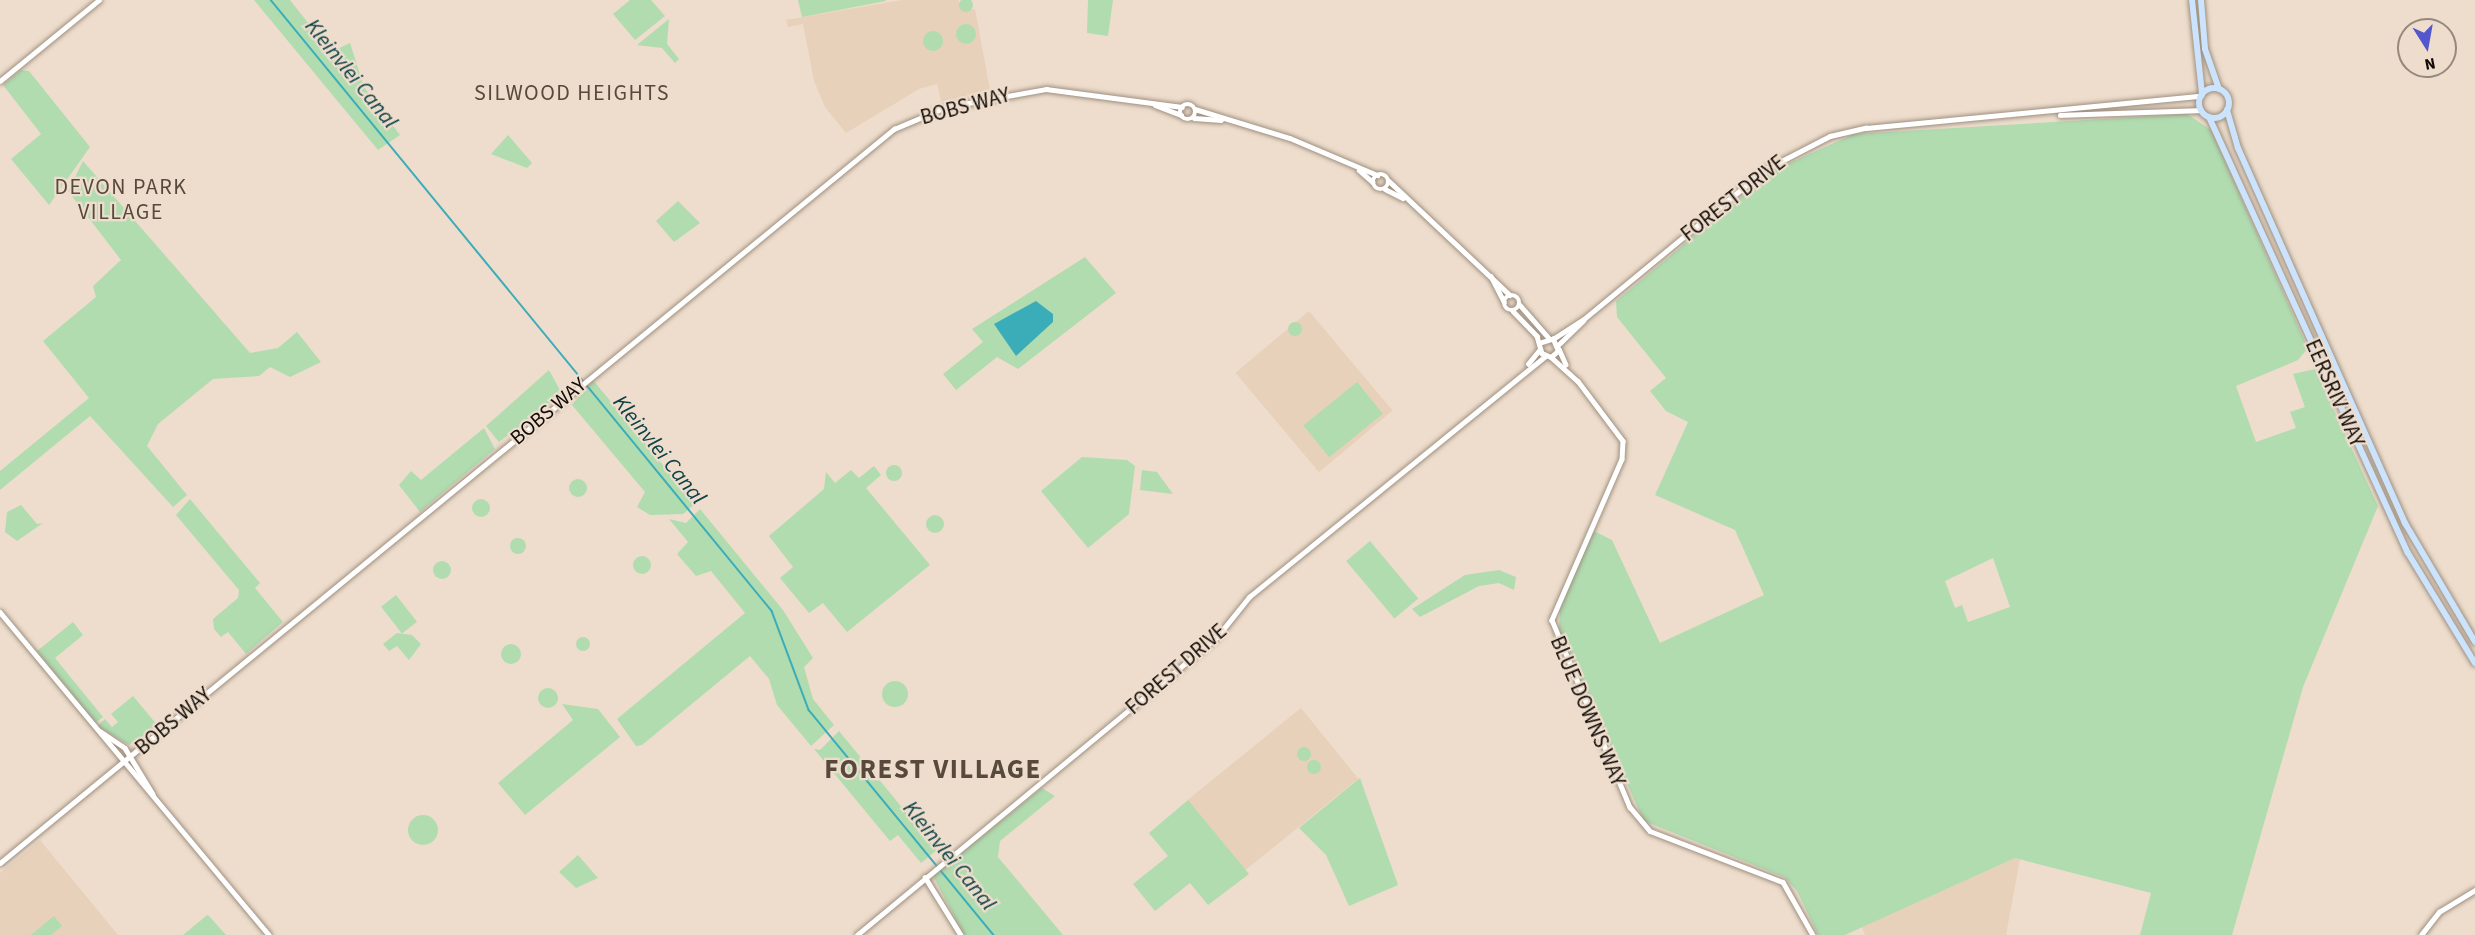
<!DOCTYPE html>
<html>
<head>
<meta charset="utf-8">
<style>
  body { margin:0 }
  #map { position:relative; width:2475px; height:935px; overflow:hidden; background:#edc; font-family:"Source Sans 3",sans-serif }
  div>[style] { position:absolute }
  [style*='--x'] { left:calc(var(--x)*1px); top:calc(var(--y)*1px); width:calc(var(--w)*1px); rotate:calc(var(--a)*1deg) }
  .built>* { inset:0; background:#e7d1ba; transform-origin:0 0 }
  .green>* { inset:0; background:#b0dcb0; transform-origin:0 0 }
  .round { border-radius:50% }
  .water>* { inset:0; background:#3badb9 }
  .stream>* { height:1.5px; margin:-0.75px; padding:0 0.75px; transform-origin:0.75px; border-radius:0.75px; background:#3badb9 }
  .roads { filter:drop-shadow(0 0 2px #9f9080) drop-shadow(0 0 2px #9f9080) }
  .minor>* { height:4.5px; margin:-2.25px; padding:0 2.25px; transform-origin:2.25px; border-radius:2.25px; background:#fff }
  .minor>.ring { margin:-2.25px; padding:0; box-sizing:content-box; background:none; border:4.5px solid #fff; border-radius:50% }
  .major>* { height:6px; margin:-3px; padding:0 3px; transform-origin:3px; border-radius:3px; background:#cbe3fc }
  .major>.ring { margin:-3px; padding:0; box-sizing:content-box; background:none; border:6px solid #cbe3fc; border-radius:50% }
  span { translate:-50% -50%; white-space:nowrap; text-align:center; line-height:1.15; -webkit-text-stroke:4.5px #edc; paint-order:stroke }
  .street-label { font-size:21px; color:#100a06 }
  .water-label { font-size:22px; color:#0e4146; font-style:italic }
  .neighbourhood-label { font-size:22px; color:#57493b; letter-spacing:1.5px }
  .district-label { font-size:27px; color:#57493b; font-weight:700; letter-spacing:1.5px }
  .north { position:absolute; left:2397px; top:18px; width:60px; height:60px; box-sizing:border-box; background:#edc; border:2px solid #95897d; border-radius:50%; rotate:169deg; font-size:16px; font-weight:700; line-height:24px; text-align:center; color:#100a06 }
  .north::after { content:''; display:block; margin:auto; width:21px; height:27px; background:#5257cd; clip-path:polygon(50% 0,100% 100%,50% 72%,0 100%) }
</style>
</head>
<body>
<div id="map">
  <div class="built">
    <i style="clip-path:polygon(902px 0,958px 0,965px 11px,975px 9px,990px 90px,941px 101px,937px 84px,919px 89px,846px 133px,825px 107px,814px 81px,803px 24px,788px 27px,786px 20px)"></i>
    <i style="left:1309px;top:311px;width:130px;height:96px;rotate:50deg"></i>
    <i style="left:1301px;top:708px;width:91px;height:146px;rotate:51deg"></i>
    <i style="clip-path:polygon(40px 840px,118px 935px,0 935px,0 873px)"></i>
    <i style="clip-path:polygon(2015px 858px,2020px 859px,2006px 935px,1865px 935px,1862px 927px)"></i>
  </div>
  <div class="green">
    <i class="round" style="left:959px;top:-2px;width:14px;height:14px"></i>
    <i style="clip-path:polygon(254px 0,290px 0,331px 52px,350px 43px,364px 87px,400px 135px,378px 150px)"></i>
    <i style="clip-path:polygon(630px 0,651px 0,665px 16px,635px 40px,613px 14px)"></i>
    <i style="clip-path:polygon(798px 0,886px 0,886px 1px,802px 17px)"></i>
    <i style="clip-path:polygon(1088px 0,1113px 0,1108px 36px,1087px 33px)"></i>
    <i style="clip-path:polygon(669px 19px,667px 44px,679px 59px,675px 63px,662px 48px,637px 45px)"></i>
    <i class="round" style="left:956px;top:24px;width:20px;height:20px"></i>
    <i class="round" style="left:923px;top:31px;width:20px;height:20px"></i>
    <i style="clip-path:polygon(21px 70px,29px 71px,90px 147px,49px 205px,11px 159px,41px 134px,3px 85px)"></i>
    <i style="clip-path:polygon(evenodd,2187px 114px,2211px 130px,2308px 348px,2298px 360px,2236px 386px,2256px 442px,2296px 428px,2290px 412px,2305px 407px,2293px 374px,2315px 369px,2378px 506px,2303px 687px,2232px 935px,2140px 935px,2151px 893px,2015px 858px,1845px 935px,1818px 935px,1797px 891px,1784px 877px,1644px 821px,1559px 634px,1560px 606px,1594px 531px,1612px 540px,1660px 643px,1764px 595px,1735px 530px,1655px 495px,1688px 422px,1666px 411px,1650px 391px,1666px 378px,1617px 317px,1616px 301px,1772px 171px,1854px 134px,2187px 114px,1993px 558px,2010px 607px,1968px 622px,1962px 605px,1955px 608px,1945px 581px,1993px 558px)"></i>
    <i style="clip-path:polygon(508px 135px,532px 163px,527px 168px,491px 154px)"></i>
    <i style="clip-path:polygon(83px 161px,250px 353px,278px 348px,297px 332px,321px 362px,290px 377px,270px 367px,259px 376px,213px 379px,158px 424px,147px 446px,187px 495px,173px 507px,90px 416px,0 490px,0 471px,89px 398px,43px 341px,96px 297px,93px 286px,121px 260px,68px 191px)"></i>
    <i style="clip-path:polygon(678px 201px,700px 223px,674px 242px,656px 221px)"></i>
    <i style="clip-path:polygon(1085px 257px,1116px 293px,1018px 369px,997px 357px,956px 390px,943px 374px,983px 342px,972px 329px)"></i>
    <i class="round" style="left:1288px;top:322px;width:14px;height:14px"></i>
    <i style="clip-path:polygon(549px 370px,562px 394px,499px 442px,486px 426px)"></i>
    <i style="clip-path:polygon(593px 380px,695px 504px,683px 514px,650px 515px,637px 507px,645px 492px,572px 405px)"></i>
    <i style="left:1357px;top:382px;width:41px;height:69px;rotate:51deg"></i>
    <i style="clip-path:polygon(484px 428px,495px 449px,420px 512px,399px 485px,411px 471px,421px 480px)"></i>
    <i style="clip-path:polygon(1082px 457px,1127px 460px,1135px 466px,1129px 514px,1088px 548px,1041px 491px)"></i>
    <i class="round" style="left:886px;top:465px;width:16px;height:16px"></i>
    <i style="clip-path:polygon(874px 466px,881px 475px,866px 488px,930px 565px,847px 632px,823px 603px,809px 613px,780px 578px,793px 567px,769px 536px,824px 489px,826px 472px,835px 483px,851px 470px,859px 478px)"></i>
    <i style="clip-path:polygon(1142px 470px,1157px 472px,1173px 494px,1140px 490px)"></i>
    <i class="round" style="left:569px;top:479px;width:18px;height:18px"></i>
    <i style="clip-path:polygon(190px 499px,260px 583px,255px 588px,283px 622px,246px 654px,228px 632px,221px 637px,214px 629px,213px 619px,238px 598px,239px 590px,176px 515px)"></i>
    <i class="round" style="left:472px;top:499px;width:18px;height:18px"></i>
    <i style="clip-path:polygon(21px 505px,37px 524px,43px 523px,17px 541px,5px 532px,7px 512px)"></i>
    <i style="clip-path:polygon(700px 509px,783px 610px,813px 658px,804px 667px,813px 699px,834px 725px,811px 746px,777px 705px,769px 679px,750px 656px,642px 745px,636px 746px,617px 719px,745px 613px,711px 571px,696px 576px,677px 554px,688px 542px,669px 519px,686px 523px)"></i>
    <i class="round" style="left:926px;top:515px;width:18px;height:18px"></i>
    <i class="round" style="left:510px;top:538px;width:16px;height:16px"></i>
    <i style="left:1370px;top:541px;width:75px;height:31px;rotate:50deg"></i>
    <i class="round" style="left:633px;top:556px;width:18px;height:18px"></i>
    <i class="round" style="left:433px;top:561px;width:18px;height:18px"></i>
    <i style="clip-path:polygon(1499px 570px,1516px 577px,1514px 590px,1499px 583px,1479px 586px,1420px 617px,1412px 609px,1465px 575px)"></i>
    <i style="left:396px;top:595px;width:34px;height:19px;rotate:52deg"></i>
    <i style="clip-path:polygon(73px 622px,83px 635px,55px 658px,103px 717px,95px 723px,37px 651px)"></i>
    <i style="clip-path:polygon(397px 633px,412px 635px,421px 644px,409px 660px,397px 646px,389px 651px,383px 644px)"></i>
    <i class="round" style="left:576px;top:637px;width:14px;height:14px"></i>
    <i class="round" style="left:501px;top:644px;width:20px;height:20px"></i>
    <i class="round" style="left:882px;top:681px;width:26px;height:26px"></i>
    <i class="round" style="left:538px;top:688px;width:20px;height:20px"></i>
    <i style="clip-path:polygon(133px 696px,158px 726px,129px 745px,97px 726px,105px 719px,112px 727px,118px 722px,111px 714px)"></i>
    <i style="clip-path:polygon(562px 704px,598px 709px,620px 737px,525px 815px,498px 783px,573px 720px)"></i>
    <i style="clip-path:polygon(839px 731px,937px 850px,921px 863px,898px 835px,890px 841px,814px 749px,820px 750px)"></i>
    <i class="round" style="left:1297px;top:747px;width:14px;height:14px"></i>
    <i class="round" style="left:1307px;top:760px;width:14px;height:14px"></i>
    <i style="clip-path:polygon(1360px 778px,1398px 885px,1349px 906px,1326px 855px,1299px 828px)"></i>
    <i style="clip-path:polygon(1042px 788px,1055px 796px,1000px 841px,998px 857px,1063px 935px,964px 935px,933px 876px)"></i>
    <i style="clip-path:polygon(1188px 800px,1249px 874px,1208px 905px,1190px 883px,1155px 911px,1133px 884px,1168px 856px,1149px 833px)"></i>
    <i class="round" style="left:408px;top:815px;width:30px;height:30px"></i>
    <i style="clip-path:polygon(578px 855px,598px 878px,576px 888px,559px 872px)"></i>
    <i style="clip-path:polygon(208px 915px,226px 935px,183px 935px,206px 916px)"></i>
    <i style="clip-path:polygon(54px 916px,62px 926px,51px 935px,31px 935px)"></i>
  </div>
  <div class="water">
    <i style="clip-path:polygon(1036px 301px,1053px 314px,1053px 322px,1016px 356px,994px 324px)"></i>
  </div>
  <div class="stream">
    <i style="--x:271;--y:0;--w:790;--a:50.65"></i>
    <i style="--x:772;--y:611;--w:106;--a:69.5"></i>
    <i style="--x:809;--y:710;--w:291;--a:50.6"></i>
  </div>
  <div class="roads">
    <div class="minor">
      <i style="--x:0;--y:81;--w:128;--a:-39.3"></i>
      <i class="ring" style="left:1180px;top:104px;width:11.5px;height:11.5px"></i>
      <i style="--x:1155;--y:105;--w:28;--a:21"></i>
      <i style="--x:1195;--y:109;--w:99;--a:17"></i>
      <i style="--x:1290;--y:138;--w:95;--a:23"></i>
      <i style="--x:2060;--y:115;--w:141;--a:-2"></i>
      <i style="--x:1194;--y:118;--w:27;--a:4"></i>
      <i style="--x:1359;--y:170;--w:18;--a:41"></i>
      <i class="ring" style="left:1373px;top:174px;width:11.5px;height:11.5px"></i>
      <i style="--x:1389;--y:181;--w:166;--a:43.3"></i>
      <i style="--x:1385;--y:189;--w:20;--a:27"></i>
      <i style="--x:1491;--y:276;--w:29;--a:63"></i>
      <i class="ring" style="left:1504px;top:295px;width:11.5px;height:11.5px"></i>
      <i style="--x:1520;--y:305;--w:44;--a:48.7"></i>
      <i style="--x:1513;--y:311;--w:35;--a:46"></i>
      <i style="--x:1537;--y:336;--w:18;--a:74"></i>
      <i style="--x:1542;--y:353;--w:10;--a:24"></i>
      <i style="--x:1551;--y:357;--w:9;--a:-41"></i>
      <i style="--x:1558;--y:351;--w:13;--a:-113"></i>
      <i style="--x:1553;--y:339;--w:13;--a:162"></i>
      <i style="--x:1553;--y:339;--w:37;--a:-33"></i>
      <i style="--x:1584;--y:319;--w:236;--a:-39.5"></i>
      <i style="--x:1766;--y:169;--w:72;--a:-27.3"></i>
      <i style="--x:1830;--y:136;--w:37;--a:-13"></i>
      <i style="--x:1866;--y:128;--w:336;--a:-5.5"></i>
      <i style="--x:1558;--y:345;--w:35;--a:-44"></i>
      <i style="--x:1559;--y:349;--w:17;--a:66"></i>
      <i style="--x:1551;--y:357;--w:36;--a:42"></i>
      <i style="--x:1578;--y:381;--w:75;--a:53.1"></i>
      <i style="--x:1623;--y:441;--w:18;--a:93"></i>
      <i style="--x:1622;--y:459;--w:176;--a:113.5"></i>
      <i style="--x:1552;--y:620;--w:203;--a:67.4"></i>
      <i style="--x:1630;--y:807;--w:31;--a:50"></i>
      <i style="--x:1650;--y:831;--w:142;--a:21"></i>
      <i style="--x:1783;--y:882;--w:61;--a:60.5"></i>
      <i style="--x:1528;--y:364;--w:19;--a:-51"></i>
      <i style="--x:0;--y:612;--w:420;--a:50.2"></i>
      <i style="--x:100;--y:731;--w:30;--a:34"></i>
      <i style="--x:125;--y:748;--w:54;--a:58.7"></i>
      <i style="--x:0;--y:863;--w:1157;--a:-39.39"></i>
      <i style="--x:894;--y:129;--w:56;--a:-22.9"></i>
      <i style="--x:946;--y:107;--w:102;--a:-10.2"></i>
      <i style="--x:1046;--y:89;--w:137;--a:7.5"></i>
      <i style="--x:925;--y:877;--w:68;--a:58.2"></i>
      <i style="--x:857;--y:935;--w:467;--a:-39.6"></i>
      <i style="--x:1217;--y:637;--w:51;--a:-51.3"></i>
      <i style="--x:1249;--y:597;--w:382;--a:-39.1"></i>
      <i style="--x:2421;--y:935;--w:29;--a:-52"></i>
      <i style="--x:2439;--y:912;--w:42;--a:-31.4"></i>
    </div>
    <div class="major">
      <i style="--x:2192;--y:0;--w:95;--a:83.9"></i>
      <i style="--x:2201;--y:0;--w:49;--a:85.3"></i>
      <i style="--x:2205;--y:49;--w:42;--a:70.7"></i>
      <i class="ring" style="left:2199px;top:88px;width:24px;height:24px"></i>
      <i style="--x:2227;--y:110;--w:40;--a:74"></i>
      <i style="--x:2238;--y:148;--w:411;--a:66"></i>
      <i style="--x:2405;--y:523;--w:138;--a:59.5"></i>
      <i style="--x:2209;--y:117;--w:479;--a:65.5"></i>
      <i style="--x:2408;--y:553;--w:129;--a:58.7"></i>
    </div>
  </div>
  <div class="street-label">
    <span style="left:965px;top:106px;rotate:-15deg">BOBS WAY</span>
    <span style="left:1733px;top:198px;rotate:-38deg">FOREST DRIVE</span>
    <span style="left:2335px;top:393px;rotate:66deg">EERSRIV WAY</span>
    <span style="left:548px;top:411px;rotate:-40deg">BOBS WAY</span>
    <span style="left:1176px;top:669px;rotate:-41deg">FOREST DRIVE</span>
    <span style="left:1588px;top:711px;rotate:67deg">BLUE DOWNS WAY</span>
    <span style="left:173px;top:721px;rotate:-40deg">BOBS WAY</span>
  </div>
  <div class="water-label">
    <span style="left:351px;top:74px;rotate:51deg">Kleinvlei Canal</span>
    <span style="left:659px;top:450px;rotate:51deg">Kleinvlei Canal</span>
    <span style="left:949px;top:856px;rotate:51deg">Kleinvlei Canal</span>
  </div>
  <div class="neighbourhood-label">
    <span style="left:572px;top:94px">SILWOOD HEIGHTS</span>
    <span style="left:121px;top:200px">DEVON PARK<br>VILLAGE</span>
  </div>
  <div class="district-label">
    <span style="left:933px;top:770px">FOREST VILLAGE</span>
  </div>
  <div class="north">N</div>
</div>
</body>
</html>
